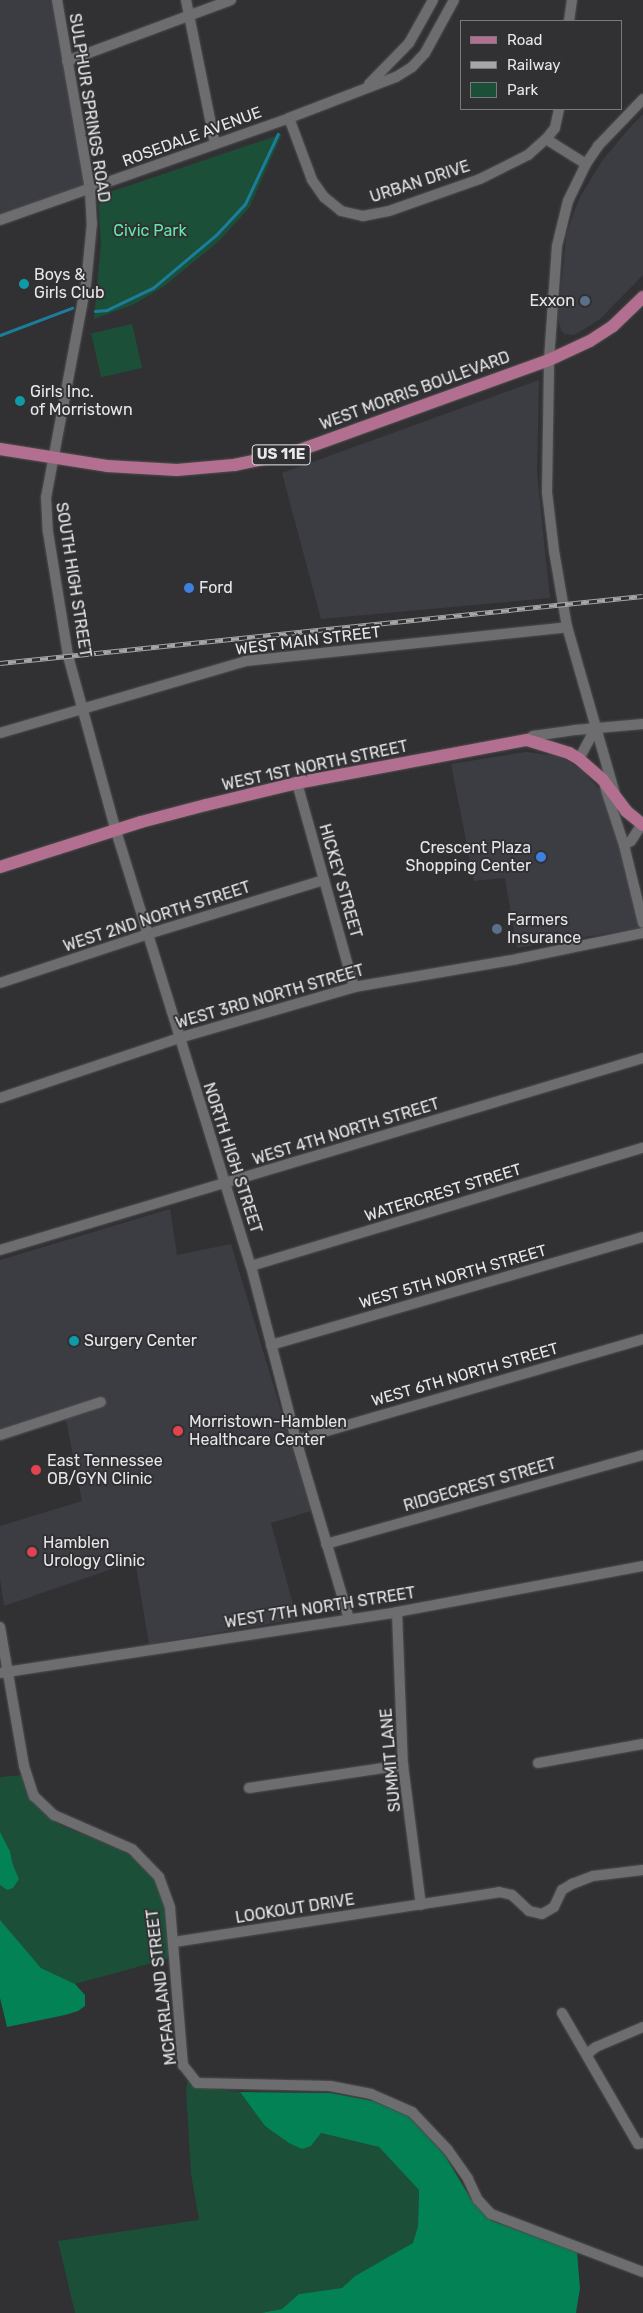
<!DOCTYPE html>
<html>
<head>
<meta charset="utf-8">
<style>
  body { margin:0 }
  #map { position:relative; width:643px; height:2313px; overflow:hidden; background:#313134; font-family:Rubik,sans-serif }
  div>[style] { position:absolute }
  [style*='--x'] { left:calc(var(--x)*1px); top:calc(var(--y)*1px); width:calc(var(--w)*1px); rotate:calc(var(--a)*1deg) }
  .built>* { inset:0; background:#3c3c43 }
  .green>* { inset:0; background:#1c4f37; transform-origin:0 0 }
  .forest>* { inset:0; background:#028255 }
  .stream>* { height:2.5px; margin:-1.25px; padding:0 1.25px; transform-origin:1.25px; border-radius:1.25px; background:#1a7d9b }
  .roads { filter:drop-shadow(0 0 1px #4f4f51) drop-shadow(0 0 1px #4f4f51) }
  .minor>* { height:10px; margin:-5px; padding:0 5px; transform-origin:5px; border-radius:5px; background:#6d6d70 }
  .major>* { height:12px; margin:-6px; padding:0 6px; transform-origin:6px; border-radius:6px; background:#b36f8f }
  .rail>* { height:4.5px; margin-top:-2.25px; transform-origin:0; background:repeating-linear-gradient(90deg,#313134 0 8px,#a6a6a8 0 16px); box-sizing:border-box; border-block:1px solid #a6a6a8 }
  .dots>* { width:14px; height:14px; translate:-50% -50%; box-sizing:border-box; border:2px solid #313134; border-radius:50% }
  span { translate:-50% -50%; white-space:nowrap; text-align:center; line-height:1.15; -webkit-text-stroke:4px #313134; paint-order:stroke }
  .shield-label span { padding:1px 4px; background:#313134; border:1px solid; border-radius:4px; -webkit-text-stroke-width:0 }
  .shield-label { font-size:15px; color:#e7e7e9; font-weight:700 }
  .street-label { font-size:16px; color:#e7e7e9 }
  .park-label { font-size:16px; color:#62eaaa }
  .poi-label { font-size:16px; color:#e7e7e9 }
  .left { translate:0 -50%; text-align:left }
  .right { translate:-100% -50%; text-align:right }
  .legend { position:absolute; left:460px; top:20px; width:162px; height:90px; box-sizing:border-box; background:#313134; border:1px solid #7a7a7c; margin:0; padding:6px 9px; list-style:none; font-size:15px; color:#e7e7e9 }
  .legend li { display:flex; align-items:center; gap:10px; height:25px }
  .legend b { width:25px; border:1px solid #7a7a7c }
</style>
</head>
<body>
<div id="map">
  <div class="built">
    <i style="clip-path:polygon(0 0,57px 0,90px 190px,0 220px)"></i>
    <i style="clip-path:polygon(643px 114px,643px 275px,599px 320px,574px 335px,565px 334px,561px 330px,558px 318px,566px 237px,571px 220px,580px 197px,602px 161px,625px 133px)"></i>
    <i style="clip-path:polygon(539px 380px,537px 473px,550px 598px,321px 619px,282px 473px)"></i>
    <i style="clip-path:polygon(526px 752px,556px 756px,568px 761px,583px 771px,603px 794px,608px 805px,640px 928px,517px 948px,505px 878px,474px 881px,451px 764px)"></i>
    <i style="clip-path:polygon(170px 1209px,177px 1255px,231px 1244px,311px 1511px,271px 1523px,297px 1619px,149px 1644px,135px 1561px,4px 1606px,0 1578px,0 1526px,82px 1501px,66px 1420px,0 1442px,0 1260px)"></i>
  </div>
  <div class="green">
    <i style="clip-path:polygon(282px 134px,249px 208px,219px 241px,163px 287px,134px 304px,94px 319px,101px 244px,98px 196px)"></i>
    <i style="left:132px;top:324px;width:45px;height:42px;rotate:77deg"></i>
    <i style="clip-path:polygon(22px 1775px,30px 1799px,46px 1816px,60px 1825px,123px 1851px,137px 1860px,154px 1879px,162px 1895px,166px 1914px,170px 1958px,75px 1984px,41px 1968px,3px 1926px,0 1920px,0 1885px,7px 1890px,19px 1879px,13px 1865px,10px 1850px,0 1832px,0 1777px)"></i>
    <i style="clip-path:polygon(188px 2081px,205px 2088px,240px 2092px,265px 2126px,311px 2146px,321px 2133px,379px 2147px,419px 2190px,418px 2226px,414px 2243px,355px 2276px,342px 2288px,299px 2294px,282px 2309px,261px 2313px,75px 2313px,58px 2241px,199px 2220px,191px 2174px,186px 2088px)"></i>
  </div>
  <div class="forest">
    <i style="clip-path:polygon(0 1832px,10px 1851px,13px 1865px,19px 1879px,13px 1888px,7px 1890px,0 1885px)"></i>
    <i style="clip-path:polygon(0 1920px,41px 1968px,75px 1984px,85px 1995px,85px 2006px,78px 2011px,65px 2015px,7px 2027px,0 1998px)"></i>
    <i style="clip-path:polygon(240px 2092px,330px 2093px,373px 2101px,408px 2116px,444px 2154px,471px 2199px,492px 2221px,577px 2252px,580px 2288px,576px 2313px,261px 2313px,282px 2309px,299px 2294px,342px 2288px,355px 2276px,413px 2243px,418px 2226px,419px 2190px,379px 2147px,321px 2133px,311px 2146px,302px 2149px,289px 2143px,265px 2126px)"></i>
  </div>
  <div class="stream">
    <i style="--x:95;--y:311;--w:12;--a:-5"></i>
    <i style="--x:107;--y:310;--w:51;--a:-25.6"></i>
    <i style="--x:153;--y:288;--w:82;--a:-40.1"></i>
    <i style="--x:216;--y:235;--w:42;--a:-46.9"></i>
    <i style="--x:245;--y:204;--w:77;--a:-64.8"></i>
    <i style="--x:0;--y:335;--w:77;--a:-20.6"></i>
  </div>
  <div class="roads">
    <div class="minor">
      <i style="--x:57;--y:0;--w:193;--a:80.1"></i>
      <i style="--x:90;--y:190;--w:33;--a:87"></i>
      <i style="--x:92;--y:223;--w:61;--a:95.6"></i>
      <i style="--x:86;--y:284;--w:217;--a:100.6"></i>
      <i style="--x:46;--y:497;--w:35;--a:87"></i>
      <i style="--x:48;--y:532;--w:126;--a:80.8"></i>
      <i style="--x:68;--y:656;--w:181;--a:74.7"></i>
      <i style="--x:116;--y:831;--w:455;--a:72.8"></i>
      <i style="--x:251;--y:1266;--w:180;--a:75.5"></i>
      <i style="--x:296;--y:1440;--w:187;--a:73.5"></i>
      <i style="--x:186;--y:0;--w:147;--a:78.6"></i>
      <i style="--x:569;--y:21;--w:21;--a:-82"></i>
      <i style="--x:67;--y:61;--w:175;--a:-20.4"></i>
      <i style="--x:369;--y:84;--w:57;--a:-45.7"></i>
      <i style="--x:409;--y:43;--w:49;--a:-60.8"></i>
      <i style="--x:559;--y:109;--w:19;--a:102"></i>
      <i style="--x:555;--y:128;--w:14;--a:129"></i>
      <i style="--x:546;--y:139;--w:47;--a:32"></i>
      <i style="--x:289;--y:118;--w:66;--a:69.6"></i>
      <i style="--x:312;--y:180;--w:21;--a:55"></i>
      <i style="--x:324;--y:197;--w:22;--a:39"></i>
      <i style="--x:341;--y:211;--w:23;--a:13"></i>
      <i style="--x:363;--y:216;--w:26;--a:-11"></i>
      <i style="--x:389;--y:211;--w:96;--a:-19.4"></i>
      <i style="--x:480;--y:179;--w:54;--a:-26.6"></i>
      <i style="--x:528;--y:155;--w:24;--a:-42"></i>
      <i style="--x:0;--y:220;--w:306;--a:-19.4"></i>
      <i style="--x:289;--y:118;--w:115;--a:-21"></i>
      <i style="--x:396;--y:77;--w:19;--a:-32"></i>
      <i style="--x:412;--y:67;--w:19;--a:-47"></i>
      <i style="--x:425;--y:53;--w:60;--a:-61.3"></i>
      <i style="--x:0;--y:733;--w:256;--a:-16.3"></i>
      <i style="--x:246;--y:661;--w:323;--a:-6"></i>
      <i style="--x:527;--y:740;--w:7;--a:-34"></i>
      <i style="--x:533;--y:736;--w:42;--a:-8.1"></i>
      <i style="--x:575;--y:730;--w:68;--a:-5"></i>
      <i style="--x:579;--y:759;--w:34;--a:-62"></i>
      <i style="--x:297;--y:783;--w:212;--a:74.4"></i>
      <i style="--x:605;--y:787;--w:61;--a:71.9"></i>
      <i style="--x:624;--y:845;--w:80;--a:76.3"></i>
      <i style="--x:615;--y:794;--w:174;--a:-106"></i>
      <i style="--x:567;--y:627;--w:77;--a:-99.7"></i>
      <i style="--x:554;--y:551;--w:59;--a:-96.8"></i>
      <i style="--x:547;--y:492;--w:132;--a:-89.1"></i>
      <i style="--x:549;--y:360;--w:114;--a:-86"></i>
      <i style="--x:557;--y:246;--w:46;--a:-76.3"></i>
      <i style="--x:568;--y:201;--w:41;--a:-64.1"></i>
      <i style="--x:586;--y:164;--w:22;--a:-56"></i>
      <i style="--x:598;--y:146;--w:65;--a:-46.2"></i>
      <i style="--x:624;--y:845;--w:8;--a:-30"></i>
      <i style="--x:631;--y:841;--w:20;--a:-57"></i>
      <i style="--x:0;--y:983;--w:156;--a:-18.3"></i>
      <i style="--x:148;--y:934;--w:184;--a:-17.1"></i>
      <i style="--x:0;--y:1098;--w:189;--a:-18.5"></i>
      <i style="--x:179;--y:1038;--w:182;--a:-16.2"></i>
      <i style="--x:354;--y:987;--w:165;--a:-9.7"></i>
      <i style="--x:517;--y:959;--w:129;--a:-11.7"></i>
      <i style="--x:0;--y:1250;--w:671;--a:-16.63"></i>
      <i style="--x:251;--y:1266;--w:409;--a:-16.8"></i>
      <i style="--x:271;--y:1345;--w:387;--a:-16.2"></i>
      <i style="--x:0;--y:1435;--w:106;--a:-18.1"></i>
      <i style="--x:296;--y:1440;--w:361;--a:-16.2"></i>
      <i style="--x:326;--y:1544;--w:329;--a:-15.7"></i>
      <i style="--x:397;--y:1612;--w:153;--a:87.8"></i>
      <i style="--x:403;--y:1765;--w:141;--a:82.7"></i>
      <i style="--x:0;--y:1627;--w:141;--a:80.2"></i>
      <i style="--x:24;--y:1766;--w:32;--a:72"></i>
      <i style="--x:34;--y:1796;--w:28;--a:44"></i>
      <i style="--x:54;--y:1815;--w:85;--a:23.6"></i>
      <i style="--x:132;--y:1849;--w:39;--a:46"></i>
      <i style="--x:159;--y:1877;--w:33;--a:70"></i>
      <i style="--x:170;--y:1908;--w:158;--a:85.3"></i>
      <i style="--x:183;--y:2065;--w:23;--a:52"></i>
      <i style="--x:197;--y:2083;--w:133;--a:1.3"></i>
      <i style="--x:330;--y:2086;--w:42;--a:11"></i>
      <i style="--x:371;--y:2094;--w:45;--a:23.7"></i>
      <i style="--x:412;--y:2112;--w:52;--a:46.5"></i>
      <i style="--x:448;--y:2150;--w:35;--a:55"></i>
      <i style="--x:468;--y:2179;--w:23;--a:65"></i>
      <i style="--x:478;--y:2200;--w:19;--a:47"></i>
      <i style="--x:491;--y:2214;--w:163;--a:20.9"></i>
      <i style="--x:0;--y:1673;--w:402;--a:-8.7"></i>
      <i style="--x:397;--y:1612;--w:250;--a:-10.6"></i>
      <i style="--x:538;--y:1763;--w:107;--a:-10.3"></i>
      <i style="--x:249;--y:1788;--w:156;--a:-8.5"></i>
      <i style="--x:174;--y:1942;--w:329;--a:-8.7"></i>
      <i style="--x:499;--y:1892;--w:13;--a:13"></i>
      <i style="--x:512;--y:1895;--w:23;--a:43"></i>
      <i style="--x:529;--y:1911;--w:13;--a:13"></i>
      <i style="--x:542;--y:1914;--w:14;--a:-30"></i>
      <i style="--x:554;--y:1907;--w:19;--a:-65"></i>
      <i style="--x:562;--y:1890;--w:12;--a:-31"></i>
      <i style="--x:572;--y:1884;--w:22;--a:-21"></i>
      <i style="--x:593;--y:1876;--w:50;--a:-6.8"></i>
      <i style="--x:562;--y:2013;--w:151;--a:59.9"></i>
      <i style="--x:638;--y:2144;--w:5;--a:-11"></i>
      <i style="--x:587;--y:2054;--w:11;--a:-38"></i>
      <i style="--x:596;--y:2047;--w:51;--a:-23.1"></i>
    </div>
    <div class="major">
      <i style="--x:0;--y:449;--w:108;--a:9"></i>
      <i style="--x:107;--y:466;--w:70;--a:3.3"></i>
      <i style="--x:177;--y:470;--w:57;--a:-5"></i>
      <i style="--x:234;--y:465;--w:59;--a:-11.7"></i>
      <i style="--x:292;--y:453;--w:273;--a:-19.9"></i>
      <i style="--x:549;--y:360;--w:45;--a:-24.9"></i>
      <i style="--x:590;--y:341;--w:27;--a:-33"></i>
      <i style="--x:613;--y:326;--w:42;--a:-44"></i>
      <i style="--x:0;--y:867;--w:148;--a:-17.7"></i>
      <i style="--x:141;--y:822;--w:67;--a:-14.7"></i>
      <i style="--x:206;--y:805;--w:94;--a:-13.6"></i>
      <i style="--x:297;--y:783;--w:234;--a:-10.6"></i>
      <i style="--x:527;--y:740;--w:44;--a:17.2"></i>
      <i style="--x:569;--y:753;--w:12;--a:31"></i>
      <i style="--x:579;--y:759;--w:32;--a:41"></i>
      <i style="--x:603;--y:780;--w:39;--a:53"></i>
      <i style="--x:626;--y:811;--w:22;--a:39"></i>
    </div>
  </div>
  <div class="rail">
    <i style="--x:0;--y:663;--w:646;--a:-5.95"></i>
  </div>
  <div class="dots">
    <i style="left:24px;top:284px;background:#0f9aa8"></i>
    <i style="left:585px;top:301px;background:#5c6f8a"></i>
    <i style="left:20px;top:401px;background:#0f9aa8"></i>
    <i style="left:189px;top:588px;background:#3f7fe0"></i>
    <i style="left:541px;top:857px;background:#3f7fe0"></i>
    <i style="left:497px;top:929px;background:#5c6f8a"></i>
    <i style="left:74px;top:1341px;background:#0f9aa8"></i>
    <i style="left:178px;top:1431px;background:#e0444e"></i>
    <i style="left:36px;top:1470px;background:#e0444e"></i>
    <i style="left:32px;top:1552px;background:#e0444e"></i>
  </div>
  <div class="shield-label">
    <span style="left:281px;top:455px">US 11E</span>
  </div>
  <div class="street-label">
    <span style="left:89px;top:108px;rotate:81deg">SULPHUR SPRINGS ROAD</span>
    <span style="left:192px;top:137px;rotate:-20deg">ROSEDALE AVENUE</span>
    <span style="left:420px;top:182px;rotate:-18deg">URBAN DRIVE</span>
    <span style="left:415px;top:391px;rotate:-20deg">WEST MORRIS BOULEVARD</span>
    <span style="left:73px;top:580px;rotate:81deg">SOUTH HIGH STREET</span>
    <span style="left:308px;top:641px;rotate:-7deg">WEST MAIN STREET</span>
    <span style="left:315px;top:766px;rotate:-12deg">WEST 1ST NORTH STREET</span>
    <span style="left:340px;top:881px;rotate:74deg">HICKEY STREET</span>
    <span style="left:157px;top:917px;rotate:-18deg">WEST 2ND NORTH STREET</span>
    <span style="left:270px;top:997px;rotate:-16deg">WEST 3RD NORTH STREET</span>
    <span style="left:346px;top:1132px;rotate:-17deg">WEST 4TH NORTH STREET</span>
    <span style="left:232px;top:1158px;rotate:72deg">NORTH HIGH STREET</span>
    <span style="left:443px;top:1193px;rotate:-17deg">WATERCREST STREET</span>
    <span style="left:453px;top:1277px;rotate:-16deg">WEST 5TH NORTH STREET</span>
    <span style="left:465px;top:1375px;rotate:-16deg">WEST 6TH NORTH STREET</span>
    <span style="left:480px;top:1485px;rotate:-16deg">RIDGECREST STREET</span>
    <span style="left:320px;top:1608px;rotate:-9deg">WEST 7TH NORTH STREET</span>
    <span style="left:391px;top:1760px;rotate:-95deg">SUMMIT LANE</span>
    <span style="left:295px;top:1909px;rotate:-9deg">LOOKOUT DRIVE</span>
    <span style="left:162px;top:1987px;rotate:-97deg">MCFARLAND STREET</span>
  </div>
  <div class="park-label">
    <span style="left:150px;top:231px">Civic Park</span>
  </div>
  <div class="poi-label">
    <span class="left" style="left:34px;top:284px">Boys &amp;<br>Girls Club</span>
    <span class="right" style="left:575px;top:301px">Exxon</span>
    <span class="left" style="left:30px;top:401px">Girls Inc.<br>of Morristown</span>
    <span class="left" style="left:199px;top:588px">Ford</span>
    <span class="right" style="left:531px;top:857px">Crescent Plaza<br>Shopping Center</span>
    <span class="left" style="left:507px;top:929px">Farmers<br>Insurance</span>
    <span class="left" style="left:84px;top:1341px">Surgery Center</span>
    <span class="left" style="left:189px;top:1431px">Morristown-Hamblen<br>Healthcare Center</span>
    <span class="left" style="left:47px;top:1470px">East Tennessee<br>OB/GYN Clinic</span>
    <span class="left" style="left:43px;top:1552px">Hamblen<br>Urology Clinic</span>
  </div>
  <ul class="legend">
  <li><b style="height:6px;background:#b36f8f"></b>Road</li>
  <li><b style="height:6px;background:#a6a6a8"></b>Railway</li>
  <li><b style="height:14px;background:#1c4f37"></b>Park</li>
  </ul>
</div>
</body>
</html>
